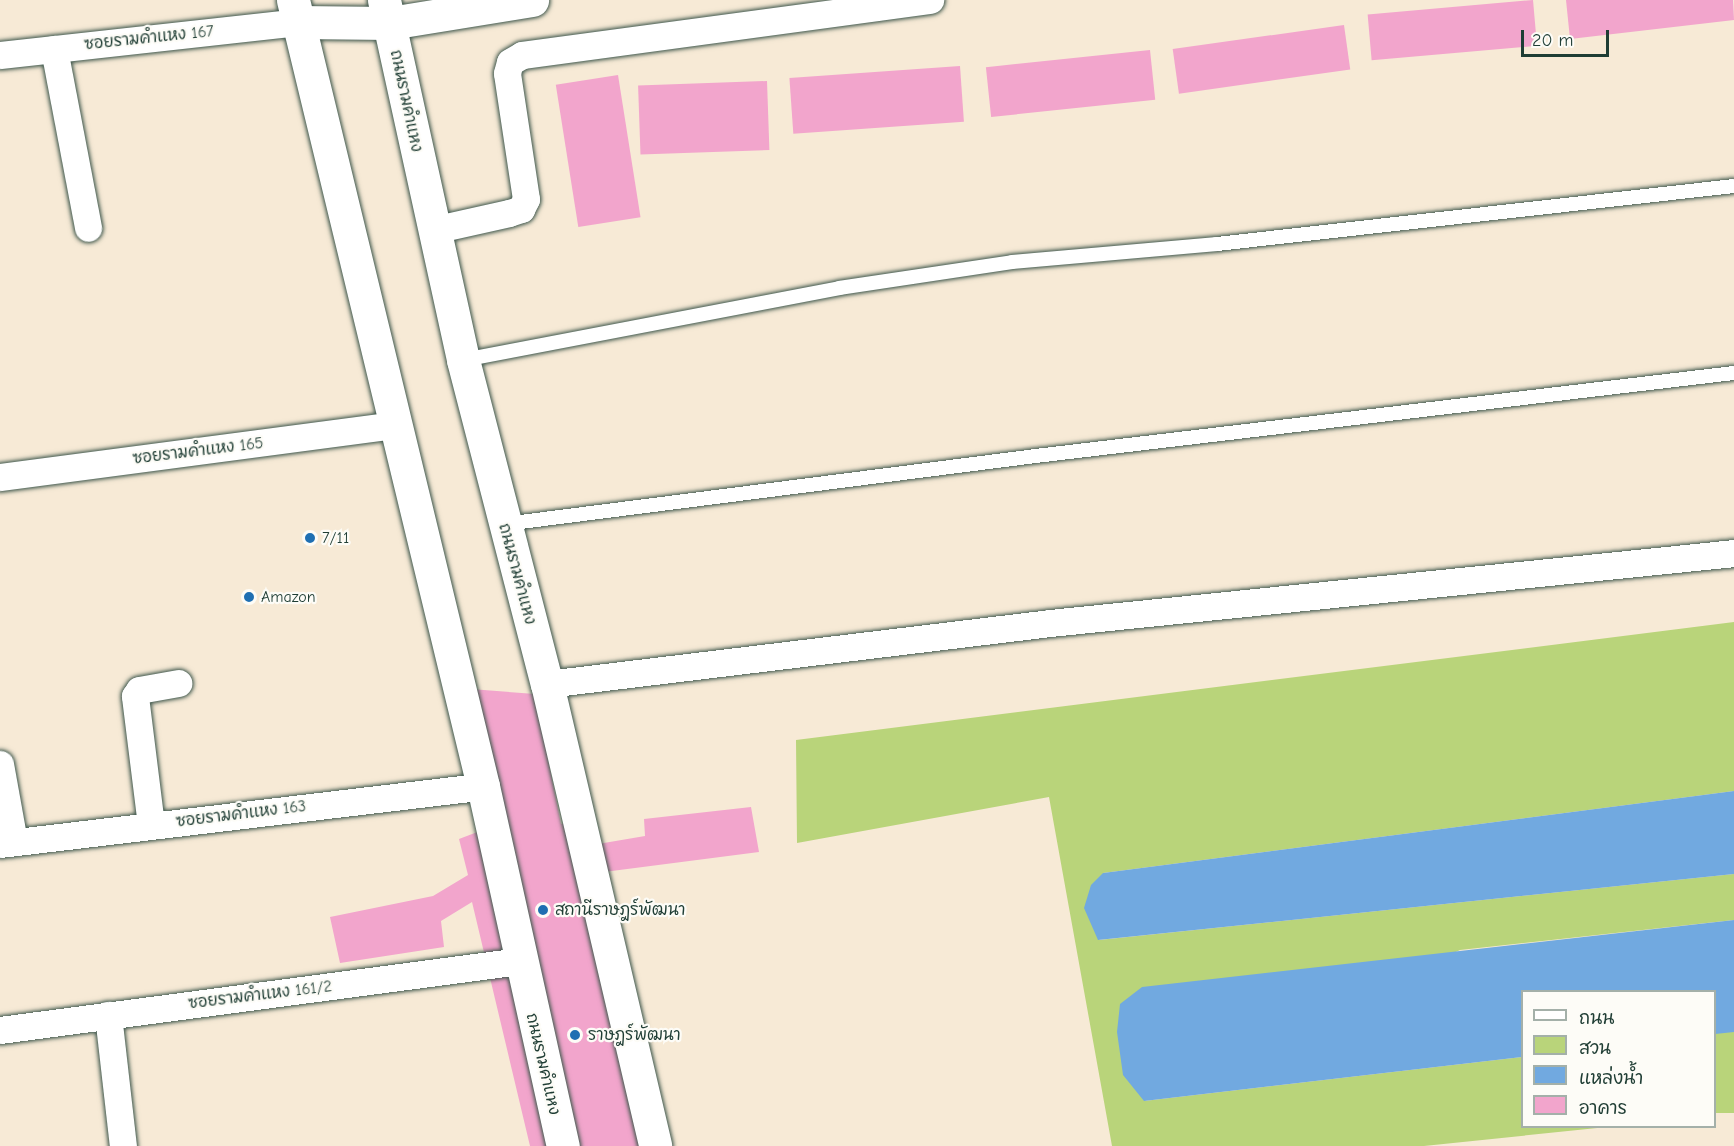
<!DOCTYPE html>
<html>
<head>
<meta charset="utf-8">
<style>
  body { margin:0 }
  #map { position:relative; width:1734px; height:1146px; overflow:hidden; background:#f7ead6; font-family:"Comic Neue","Playpen Sans Thai",sans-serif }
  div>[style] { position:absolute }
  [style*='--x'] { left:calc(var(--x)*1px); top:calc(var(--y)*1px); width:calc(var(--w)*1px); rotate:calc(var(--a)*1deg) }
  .green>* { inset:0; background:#b9d47a; transform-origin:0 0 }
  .water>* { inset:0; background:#71a9e0 }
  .building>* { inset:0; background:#f2a5cc; transform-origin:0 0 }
  .roads { filter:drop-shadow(0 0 2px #3f574c) drop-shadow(0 0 2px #3f574c) }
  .service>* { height:14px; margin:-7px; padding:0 7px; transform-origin:7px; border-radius:7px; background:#fff }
  .minor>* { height:27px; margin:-13.5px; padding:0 13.5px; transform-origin:13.5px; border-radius:13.5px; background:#fff }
  .tertiary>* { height:33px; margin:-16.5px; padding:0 16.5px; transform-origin:16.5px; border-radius:16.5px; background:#fff }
  .primary>* { height:33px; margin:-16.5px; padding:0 16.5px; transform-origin:16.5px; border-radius:16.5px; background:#fff }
  .dots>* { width:16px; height:16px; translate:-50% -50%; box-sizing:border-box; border:3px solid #fdfcf7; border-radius:50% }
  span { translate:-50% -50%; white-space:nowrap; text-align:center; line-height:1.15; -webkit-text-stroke:4.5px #fdfcf7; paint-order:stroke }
  .street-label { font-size:16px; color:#1f3d34 }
  .poi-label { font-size:16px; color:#1f3d34 }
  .left { translate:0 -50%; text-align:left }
  .legend { position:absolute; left:1521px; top:990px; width:195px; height:138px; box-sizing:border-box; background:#fdfcf7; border:2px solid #a4b0a9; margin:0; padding:8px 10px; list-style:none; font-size:18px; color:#1f3d34 }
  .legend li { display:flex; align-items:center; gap:12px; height:30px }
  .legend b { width:30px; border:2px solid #a4b0a9 }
  .scale { position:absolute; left:1521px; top:30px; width:88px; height:27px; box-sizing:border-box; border:3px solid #1f3d34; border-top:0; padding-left:8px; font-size:18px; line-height:21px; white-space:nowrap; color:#1f3d34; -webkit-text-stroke:4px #fdfcf7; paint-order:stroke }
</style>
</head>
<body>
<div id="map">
  <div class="green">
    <i style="clip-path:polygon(1734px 622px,1734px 791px,1103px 873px,1099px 940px,1734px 874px,1734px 920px,1460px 950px,1144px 1101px,1522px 1057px,1522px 1126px,1607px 1127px,1424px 1146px,1112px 1146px,1049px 797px,797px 843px,796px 740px)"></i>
    <i style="left:1734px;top:1032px;width:81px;height:19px;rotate:90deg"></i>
  </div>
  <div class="water">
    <i style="clip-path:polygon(1734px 791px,1734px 874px,1098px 940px,1084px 908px,1091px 885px,1103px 873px)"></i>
    <i style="clip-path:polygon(1734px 920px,1734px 1032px,1715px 1034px,1714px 992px,1522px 992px,1522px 1057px,1144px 1101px,1123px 1075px,1117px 1032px,1120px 1004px,1142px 987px)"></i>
  </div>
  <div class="building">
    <i style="left:1533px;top:0;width:46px;height:166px;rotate:85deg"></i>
    <i style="clip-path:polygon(1566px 0,1733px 0,1734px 20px,1570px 39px)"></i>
    <i style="left:1344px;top:25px;width:45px;height:173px;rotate:82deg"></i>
    <i style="left:1150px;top:50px;width:50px;height:165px;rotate:84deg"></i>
    <i style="left:960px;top:66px;width:56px;height:171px;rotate:86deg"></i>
    <i style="left:618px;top:75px;width:144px;height:63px;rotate:81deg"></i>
    <i style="left:767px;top:81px;width:69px;height:129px;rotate:88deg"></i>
    <i style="clip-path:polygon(444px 687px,535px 694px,561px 824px,592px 815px,598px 844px,645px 836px,644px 819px,751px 807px,759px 852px,604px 872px,670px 1146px,530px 1146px,472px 902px,441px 921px,444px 947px,340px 963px,330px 917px,433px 896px,468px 875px,459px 839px,480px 831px)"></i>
  </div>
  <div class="roads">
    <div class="service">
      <i style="--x:463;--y:360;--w:383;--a:-10.8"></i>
      <i style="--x:839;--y:288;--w:175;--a:-8.5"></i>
      <i style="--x:1012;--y:262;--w:206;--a:-5"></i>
      <i style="--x:1217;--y:244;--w:520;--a:-6.4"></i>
      <i style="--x:505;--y:524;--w:543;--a:-7.3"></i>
      <i style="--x:1044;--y:455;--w:695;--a:-6.78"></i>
    </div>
    <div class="minor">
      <i style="--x:54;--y:49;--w:182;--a:79.2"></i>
      <i style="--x:0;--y:55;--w:300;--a:-6.3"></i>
      <i style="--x:433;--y:230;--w:78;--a:-12.6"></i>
      <i style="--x:509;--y:213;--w:13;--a:-18"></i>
      <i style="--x:521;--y:209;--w:11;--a:-63"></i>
      <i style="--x:526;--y:199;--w:127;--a:-98.6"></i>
      <i style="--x:507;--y:73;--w:11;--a:-75"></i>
      <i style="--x:510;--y:62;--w:14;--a:-30"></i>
      <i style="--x:522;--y:55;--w:412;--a:-7.7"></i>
      <i style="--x:0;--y:477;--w:399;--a:-7.5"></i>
      <i style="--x:547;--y:684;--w:507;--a:-6.91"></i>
      <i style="--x:1050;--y:623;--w:688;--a:-5.84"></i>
      <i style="--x:0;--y:764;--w:79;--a:79.8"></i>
      <i style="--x:151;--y:825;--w:130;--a:-97.1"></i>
      <i style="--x:135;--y:696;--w:7;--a:-56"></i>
      <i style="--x:139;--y:690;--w:40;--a:-10"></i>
      <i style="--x:0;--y:844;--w:486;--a:-6.8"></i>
      <i style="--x:108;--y:1015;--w:132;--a:83.5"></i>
      <i style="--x:0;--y:1030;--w:525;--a:-7.56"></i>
    </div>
    <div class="tertiary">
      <i style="--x:390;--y:23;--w:144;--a:-9.2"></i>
    </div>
    <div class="primary">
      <i style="--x:293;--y:0;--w:809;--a:76.41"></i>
      <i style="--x:483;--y:786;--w:369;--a:77.5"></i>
      <i style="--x:384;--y:0;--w:369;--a:77.6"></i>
      <i style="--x:463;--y:360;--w:335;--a:75.5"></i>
      <i style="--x:547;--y:684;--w:474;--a:76.8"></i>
      <i style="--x:298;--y:22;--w:92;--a:0.6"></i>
    </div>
  </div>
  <div class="dots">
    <i style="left:310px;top:538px;background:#1f6fb2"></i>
    <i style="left:249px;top:597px;background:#1f6fb2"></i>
    <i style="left:543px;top:910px;background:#1f6fb2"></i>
    <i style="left:575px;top:1035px;background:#1f6fb2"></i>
  </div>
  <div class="street-label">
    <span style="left:149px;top:38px;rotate:-6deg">ซอยรามคำแหง 167</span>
    <span style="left:406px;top:101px;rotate:78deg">ถนนรามคำแหง</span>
    <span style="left:198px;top:451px;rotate:-7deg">ซอยรามคำแหง 165</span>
    <span style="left:517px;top:574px;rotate:75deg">ถนนรามคำแหง</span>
    <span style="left:241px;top:814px;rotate:-7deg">ซอยรามคำแหง 163</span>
    <span style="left:260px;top:995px;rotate:-7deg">ซอยรามคำแหง 161/2</span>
    <span style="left:543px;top:1064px;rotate:77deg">ถนนรามคำแหง</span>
  </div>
  <div class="poi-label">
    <span class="left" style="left:322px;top:538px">7/11</span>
    <span class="left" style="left:261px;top:597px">Amazon</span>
    <span class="left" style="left:555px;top:910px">สถานีราษฎร์พัฒนา</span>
    <span class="left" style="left:588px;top:1035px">ราษฎร์พัฒนา</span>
  </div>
  <ul class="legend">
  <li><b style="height:8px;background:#fff"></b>ถนน</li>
  <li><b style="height:16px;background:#b9d47a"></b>สวน</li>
  <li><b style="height:16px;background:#71a9e0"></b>แหล่งน้ำ</li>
  <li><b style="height:16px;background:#f2a5cc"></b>อาคาร</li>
  </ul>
  <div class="scale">20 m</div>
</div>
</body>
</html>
